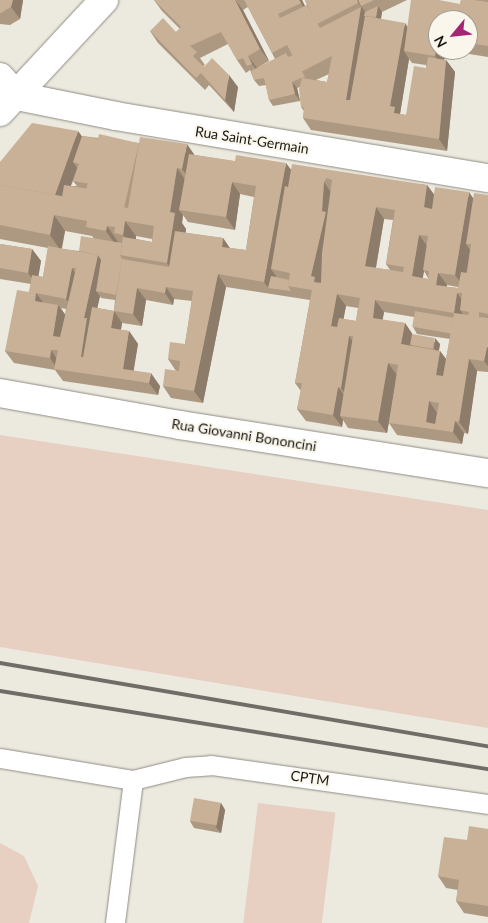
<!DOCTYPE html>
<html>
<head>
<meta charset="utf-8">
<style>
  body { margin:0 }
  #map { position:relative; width:488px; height:923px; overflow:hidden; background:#ece9df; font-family:Lato,sans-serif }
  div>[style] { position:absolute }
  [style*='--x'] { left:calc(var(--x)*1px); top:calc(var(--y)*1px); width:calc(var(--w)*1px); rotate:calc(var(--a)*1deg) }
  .green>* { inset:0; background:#e7cfc2; transform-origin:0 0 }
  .roads { filter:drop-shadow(0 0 1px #8f8c83) drop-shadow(0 0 1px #8f8c83) }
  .service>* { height:19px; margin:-9.5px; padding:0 9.5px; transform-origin:9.5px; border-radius:9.5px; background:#fff }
  .minor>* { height:28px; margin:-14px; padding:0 14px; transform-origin:14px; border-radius:14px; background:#fff }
  .tertiary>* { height:28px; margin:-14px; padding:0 14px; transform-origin:14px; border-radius:14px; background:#fff }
  .rail>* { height:4px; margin:-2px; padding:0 2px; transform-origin:2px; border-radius:2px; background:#6f6d67 }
  .wall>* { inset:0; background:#ad9882 }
  .shaded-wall>* { inset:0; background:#8d7c6a }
  .building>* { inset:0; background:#c9b197; transform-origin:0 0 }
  span { translate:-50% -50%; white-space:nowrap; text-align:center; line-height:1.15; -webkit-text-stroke:4px #faf6ec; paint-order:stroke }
  .street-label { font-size:14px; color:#181713 }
  .north { position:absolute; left:428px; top:10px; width:50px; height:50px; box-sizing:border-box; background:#faf6ec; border:1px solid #a09d95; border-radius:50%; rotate:242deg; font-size:14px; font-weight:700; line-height:20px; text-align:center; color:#181713 }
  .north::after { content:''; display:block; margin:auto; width:18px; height:22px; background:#a52473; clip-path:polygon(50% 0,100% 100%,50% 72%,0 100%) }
</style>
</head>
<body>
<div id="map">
  <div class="green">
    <i style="clip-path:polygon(0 435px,488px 510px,488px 728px,0 647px)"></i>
    <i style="left:258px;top:803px;width:78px;height:121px;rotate:7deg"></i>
    <i style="clip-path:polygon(0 843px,24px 856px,38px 886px,29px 923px,0 923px)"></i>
  </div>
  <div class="roads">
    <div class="service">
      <i style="--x:0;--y:758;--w:135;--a:9.4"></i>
      <i style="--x:133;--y:780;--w:144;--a:97.2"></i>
      <i style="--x:133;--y:780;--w:54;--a:-14"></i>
      <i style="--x:185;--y:767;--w:26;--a:-4"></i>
      <i style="--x:211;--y:765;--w:280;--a:8"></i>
    </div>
    <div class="minor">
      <i style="--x:0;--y:77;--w:25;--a:48"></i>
      <i style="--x:17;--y:96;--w:101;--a:11.4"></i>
      <i style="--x:116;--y:116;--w:377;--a:9.5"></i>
      <i style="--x:0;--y:393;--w:183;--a:10.1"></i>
      <i style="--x:180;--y:425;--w:312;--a:8.9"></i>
    </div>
    <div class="tertiary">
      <i style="--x:0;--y:112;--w:153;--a:-47.1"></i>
    </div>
  </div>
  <div class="rail">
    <i style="--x:0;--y:663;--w:495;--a:9.7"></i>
    <i style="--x:0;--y:691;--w:494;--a:9.1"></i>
  </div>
  <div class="wall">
    <i style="clip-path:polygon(0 0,23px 0,20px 19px,10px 25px,0 24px)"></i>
    <i style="clip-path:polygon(evenodd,154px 0,302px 0,305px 6px,307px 5px,305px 0,407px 0,382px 12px,381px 19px,407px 27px,460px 4px,461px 0,488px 0,488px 57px,463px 53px,460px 50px,468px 50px,468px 20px,438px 20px,438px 50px,446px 50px,444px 60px,446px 60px,455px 72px,447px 151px,311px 130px,303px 118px,304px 111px,301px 107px,300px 87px,297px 88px,300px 101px,273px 106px,269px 100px,266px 85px,259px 86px,254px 80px,250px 70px,246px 73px,237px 60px,228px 44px,200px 58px,205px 65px,203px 66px,238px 87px,234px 112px,209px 85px,205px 90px,158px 43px,150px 31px,176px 32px,180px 29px,162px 11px,154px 0,248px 7px,272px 53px,275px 59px,257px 68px,269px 61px,243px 10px,248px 7px,154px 0,409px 59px,412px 63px,426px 65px,426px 68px,406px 115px,400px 114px,409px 59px,154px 0,329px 74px,327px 82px,316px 80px,329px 74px)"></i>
    <i style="clip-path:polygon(evenodd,82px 136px,139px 143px,194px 155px,291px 170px,427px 185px,434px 195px,473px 198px,488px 195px,488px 372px,477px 371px,468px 434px,464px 433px,462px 444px,397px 435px,389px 423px,394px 392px,387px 433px,348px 428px,343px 420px,342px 427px,306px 421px,297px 409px,301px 391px,295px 383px,310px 300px,226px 287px,203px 403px,171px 398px,163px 386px,176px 371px,168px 359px,185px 344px,192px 301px,174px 299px,173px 305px,146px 300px,142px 326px,122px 323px,121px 330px,129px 331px,138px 344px,133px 370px,160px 386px,158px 395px,63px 381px,55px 370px,14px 363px,5px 351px,29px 292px,31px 284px,0 279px,0 244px,32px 249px,41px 261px,38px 276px,43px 277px,48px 248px,0 239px,0 162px,82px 136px,73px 181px,77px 186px,71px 186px,73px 181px,82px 136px,240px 194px,254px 197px,246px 250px,230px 248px,223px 238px,186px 233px,186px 229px,182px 223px,183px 215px,188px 222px,235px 230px,240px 194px,82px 136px,384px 219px,393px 220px,386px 264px,390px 270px,376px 268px,384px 219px,82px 136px,65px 231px,92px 236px,94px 239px,79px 251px,62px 249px,65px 231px,82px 136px,136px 236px,152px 239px,152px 242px,136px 239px,136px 236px,82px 136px,424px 271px,428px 278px,428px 279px,422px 278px,424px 271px,82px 136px,447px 285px,458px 287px,458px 288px,446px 287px,447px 285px,82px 136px,100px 296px,101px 298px,115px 300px,114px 311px,97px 308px,100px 296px,82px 136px,346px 306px,358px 308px,356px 321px,343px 319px,346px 306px,82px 136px,61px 308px,66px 309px,65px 315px,61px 308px,82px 136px,384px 312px,414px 317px,413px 327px,417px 334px,450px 339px,446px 359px,440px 351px,439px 351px,440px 344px,413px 335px,405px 323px,382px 320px,384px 312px)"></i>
    <i style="clip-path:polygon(221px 803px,225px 810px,221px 833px,194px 828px,190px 821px)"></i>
    <i style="clip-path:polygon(488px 829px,488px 917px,464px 913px,456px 901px,458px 890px,446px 888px,438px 876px,467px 840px)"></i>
  </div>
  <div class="shaded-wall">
    <i style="clip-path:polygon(13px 0,23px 0,20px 19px,11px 7px)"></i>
    <i style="clip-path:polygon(235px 0,243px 10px,269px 61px,260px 49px)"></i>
    <i style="clip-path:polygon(299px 0,302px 0,309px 15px)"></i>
    <i style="clip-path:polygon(357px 0,360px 0,361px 6px,368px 16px,354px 112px,346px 100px,361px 7px)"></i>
    <i style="clip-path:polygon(378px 6px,382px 12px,380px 24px,376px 17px)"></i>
    <i style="clip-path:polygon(405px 23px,413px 35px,404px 51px,409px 59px,400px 114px,394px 113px,390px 106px)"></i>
    <i style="clip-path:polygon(438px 34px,438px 50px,446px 50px,443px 68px,435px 56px)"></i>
    <i style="clip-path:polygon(248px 56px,257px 68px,261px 76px,252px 64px)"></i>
    <i style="clip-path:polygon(446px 60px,455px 72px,447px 151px,439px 139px)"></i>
    <i style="clip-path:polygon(229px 75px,238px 87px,234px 112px,225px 100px)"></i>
    <i style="clip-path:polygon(292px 82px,297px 88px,300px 101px,295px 94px)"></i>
    <i style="clip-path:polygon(78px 131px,87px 143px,73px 162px,77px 168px,64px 204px,54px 198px)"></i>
    <i style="clip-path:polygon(187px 144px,198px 160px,194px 185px,182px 169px)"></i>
    <i style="clip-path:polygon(286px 163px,295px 175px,271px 269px,276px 276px,274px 288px,268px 288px,264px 282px)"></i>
    <i style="clip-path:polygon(177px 168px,188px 184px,179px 210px,183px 215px,182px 223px,186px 229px,178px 279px,167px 263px,170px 212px)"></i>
    <i style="clip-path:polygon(232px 182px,240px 194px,235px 230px,226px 217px)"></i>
    <i style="clip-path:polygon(324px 182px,332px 194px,335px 224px,320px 285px,314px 282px,311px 276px,322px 211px)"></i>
    <i style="clip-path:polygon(427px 185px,436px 197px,432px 219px,424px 207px)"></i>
    <i style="clip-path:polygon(469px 192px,477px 204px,466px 244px,470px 250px,464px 287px,455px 275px)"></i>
    <i style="clip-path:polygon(376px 207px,384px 219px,374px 278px,365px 266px)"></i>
    <i style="clip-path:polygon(54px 215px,65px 231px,61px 251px,50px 235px)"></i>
    <i style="clip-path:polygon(125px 221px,136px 236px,134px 251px,123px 235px)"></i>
    <i style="clip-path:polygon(107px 226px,118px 242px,117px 247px,106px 231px)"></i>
    <i style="clip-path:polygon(419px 235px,428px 247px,421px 289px,412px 276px)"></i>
    <i style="clip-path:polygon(223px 238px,231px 250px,222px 247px)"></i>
    <i style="clip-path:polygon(32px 249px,41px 261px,37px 285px,28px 273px)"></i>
    <i style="clip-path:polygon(98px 255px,106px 267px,96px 291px,100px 296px,93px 328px,89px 369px,81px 357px,84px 318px)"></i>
    <i style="clip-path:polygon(72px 268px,80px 280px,75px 311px,66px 299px)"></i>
    <i style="clip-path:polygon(438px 273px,447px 285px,445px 297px,436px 285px)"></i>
    <i style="clip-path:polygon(218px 274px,226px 287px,203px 403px,194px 391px)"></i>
    <i style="clip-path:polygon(166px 287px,174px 299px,173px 305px,165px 293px)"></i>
    <i style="clip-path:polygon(137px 288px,146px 300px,142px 326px,133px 314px)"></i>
    <i style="clip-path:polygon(36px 293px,45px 305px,35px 301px)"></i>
    <i style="clip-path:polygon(457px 293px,466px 305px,460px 310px,464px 316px,454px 313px)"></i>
    <i style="clip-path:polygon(337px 294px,346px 306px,340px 338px,331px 326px)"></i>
    <i style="clip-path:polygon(375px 300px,384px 312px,381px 330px,373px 318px)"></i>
    <i style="clip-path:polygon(58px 305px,67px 317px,61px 348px,53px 336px)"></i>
    <i style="clip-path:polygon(114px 311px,122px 323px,119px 340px,111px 328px)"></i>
    <i style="clip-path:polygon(405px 323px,413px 335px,411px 345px,412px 346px,401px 344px)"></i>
    <i style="clip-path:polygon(129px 331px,138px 344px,132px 381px,123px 369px)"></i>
    <i style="clip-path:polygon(349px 336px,357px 348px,350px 400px,341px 388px)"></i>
    <i style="clip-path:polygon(435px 338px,440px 344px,438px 355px,434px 348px)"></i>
    <i style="clip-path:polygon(487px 347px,488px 349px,488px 366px,484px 361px)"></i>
    <i style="clip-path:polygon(51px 350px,59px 362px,58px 370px,50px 358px)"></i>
    <i style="clip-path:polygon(440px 351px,449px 363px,445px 387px,436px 375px)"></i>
    <i style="clip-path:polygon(469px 359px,477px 371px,468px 434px,459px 422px)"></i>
    <i style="clip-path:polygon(388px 363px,397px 375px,387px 433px,378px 421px)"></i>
    <i style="clip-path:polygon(151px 373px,160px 386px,158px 395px,149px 383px)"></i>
    <i style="clip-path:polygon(338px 387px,347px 399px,340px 416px,343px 420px,342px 427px,333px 415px)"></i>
    <i style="clip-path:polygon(429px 401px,437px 413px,435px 429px,426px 422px)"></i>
    <i style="clip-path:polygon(455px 421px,464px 433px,462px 444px,453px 432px)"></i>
    <i style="clip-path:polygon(221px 803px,225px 810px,221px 833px,216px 827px)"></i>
  </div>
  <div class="building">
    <i style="clip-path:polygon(0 0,13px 0,11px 7px,1px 13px,0 13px)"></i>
    <i style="clip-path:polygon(154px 0,235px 0,260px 49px,248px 56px,252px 64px,247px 66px,243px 58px,237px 60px,221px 32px,190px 46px,197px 52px,193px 56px,204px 67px,212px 58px,229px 75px,225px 100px,201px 73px,196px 78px,150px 31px,163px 18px,176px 32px,181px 27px)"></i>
    <i style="clip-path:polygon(244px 0,299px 0,301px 3px,278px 14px,280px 18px,307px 5px,320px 28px,361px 7px,346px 100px,350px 100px,365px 16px,405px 23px,390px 106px,395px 107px,394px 113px,406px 115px,414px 66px,426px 68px,428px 57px,446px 60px,439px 139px,303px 118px,304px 108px,301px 107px,299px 89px,302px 78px,327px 82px,332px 56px,301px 72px,287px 45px,272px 53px)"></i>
    <i style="clip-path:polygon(305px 0,357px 0,358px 3px,317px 24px)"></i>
    <i style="clip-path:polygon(358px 0,374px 0,361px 6px)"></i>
    <i style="clip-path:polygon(411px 0,439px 0,460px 4px,461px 0,474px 0,488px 2px,488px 46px,468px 43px,468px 20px,438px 20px,438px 34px,435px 56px,404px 51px)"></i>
    <i style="clip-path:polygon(378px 6px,376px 17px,364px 16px,365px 12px)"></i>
    <i style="clip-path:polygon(286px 53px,288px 57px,293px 55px,305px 77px,302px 78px,301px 78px,292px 82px,295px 94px,269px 100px,264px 78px,254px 80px,251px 71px)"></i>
    <i style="clip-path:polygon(32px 123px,78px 131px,55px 195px,0 185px,0 162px)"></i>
    <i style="left:99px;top:134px;width:41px;height:68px;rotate:13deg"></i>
    <i style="clip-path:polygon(82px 136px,99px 139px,91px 184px,73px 181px,79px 164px,73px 162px)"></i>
    <i style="clip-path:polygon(140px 137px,187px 144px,182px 169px,177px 168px,170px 212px,175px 213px,167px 263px,120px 255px,123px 237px,152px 242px,154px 226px,125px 221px,123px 235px,114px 233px,115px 227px,107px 226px,106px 231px,86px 227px,87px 221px,54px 215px,50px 235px,0 225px,0 185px,128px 208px)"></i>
    <i style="clip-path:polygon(189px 154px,235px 161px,236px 155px,286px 163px,264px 282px,218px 274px,194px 391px,163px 386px,165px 369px,179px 371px,180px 361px,168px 359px,170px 342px,185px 344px,193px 291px,166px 287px,165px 293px,137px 288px,133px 314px,114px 311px,122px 259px,169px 267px,175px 231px,223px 238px,222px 247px,246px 250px,256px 186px,232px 182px,226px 217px,179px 210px)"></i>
    <i style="clip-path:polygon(evenodd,292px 164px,427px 185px,424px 207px,432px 209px,435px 187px,469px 192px,455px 275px,438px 273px,436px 285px,458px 288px,461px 272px,467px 273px,471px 244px,466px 244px,474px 193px,488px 195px,488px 314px,479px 312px,479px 317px,488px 318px,488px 347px,487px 347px,484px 361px,469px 359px,459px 422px,455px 421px,453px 432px,389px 423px,398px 365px,388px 363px,378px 421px,340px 416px,353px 336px,349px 336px,341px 388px,338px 387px,333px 415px,297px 409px,302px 383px,295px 383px,312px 290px,288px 286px,290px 273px,271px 269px,285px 186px,288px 187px,292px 164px,327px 178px,332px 180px,322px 253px,321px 283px,314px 282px,315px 277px,311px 276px,326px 212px,322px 211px,324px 182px,327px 178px,292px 164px,376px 207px,395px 210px,386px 264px,404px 267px,403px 272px,365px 266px,376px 207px,292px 164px,419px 235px,428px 236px,423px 270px,429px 271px,428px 279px,412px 276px,419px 235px,292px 164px,457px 293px,462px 293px,460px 310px,469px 312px,468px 315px,454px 313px,457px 293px,292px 164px,337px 294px,360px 298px,356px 321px,339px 318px,337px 327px,331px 326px,337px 294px,292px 164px,375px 300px,454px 313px,443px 376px,436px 375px,440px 351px,401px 344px,405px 323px,373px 318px,375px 300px,292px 164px,429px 401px,439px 403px,435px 424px,426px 422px,429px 401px)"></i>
    <i style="left:64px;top:185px;width:26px;height:12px;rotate:9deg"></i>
    <i style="clip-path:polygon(81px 236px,122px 243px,120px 255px,122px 259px,116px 295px,96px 291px,101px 260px,98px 255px,79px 251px)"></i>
    <i style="clip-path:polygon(0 244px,32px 249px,28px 273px,0 268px)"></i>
    <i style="clip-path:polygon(evenodd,48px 246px,98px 255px,84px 318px,87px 318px,81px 357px,83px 357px,92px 307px,114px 311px,111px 328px,129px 331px,123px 369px,151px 373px,149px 383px,54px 369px,58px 350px,51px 350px,50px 358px,5px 351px,17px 290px,29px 292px,32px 275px,43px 277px,48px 246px,72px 268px,76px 268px,60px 337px,53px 336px,58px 305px,35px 301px,36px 293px,66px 299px,72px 268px)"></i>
    <i style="clip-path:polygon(271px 276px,289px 280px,288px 286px,291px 291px,268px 288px)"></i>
    <i style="left:415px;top:311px;width:39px;height:16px;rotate:10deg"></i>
    <i style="left:412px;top:334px;width:23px;height:11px;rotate:10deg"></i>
    <i style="left:194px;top:798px;width:27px;height:23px;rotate:10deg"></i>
    <i style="clip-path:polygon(469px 826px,488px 829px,488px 906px,456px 901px,459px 880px,438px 876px,444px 837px,467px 840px)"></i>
  </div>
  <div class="street-label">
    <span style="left:252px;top:140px;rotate:9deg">Rua Saint-Germain</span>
    <span style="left:244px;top:435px;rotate:9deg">Rua Giovanni Bononcini</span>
    <span style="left:310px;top:778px;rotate:8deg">CPTM</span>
  </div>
  <div class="north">N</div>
</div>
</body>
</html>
